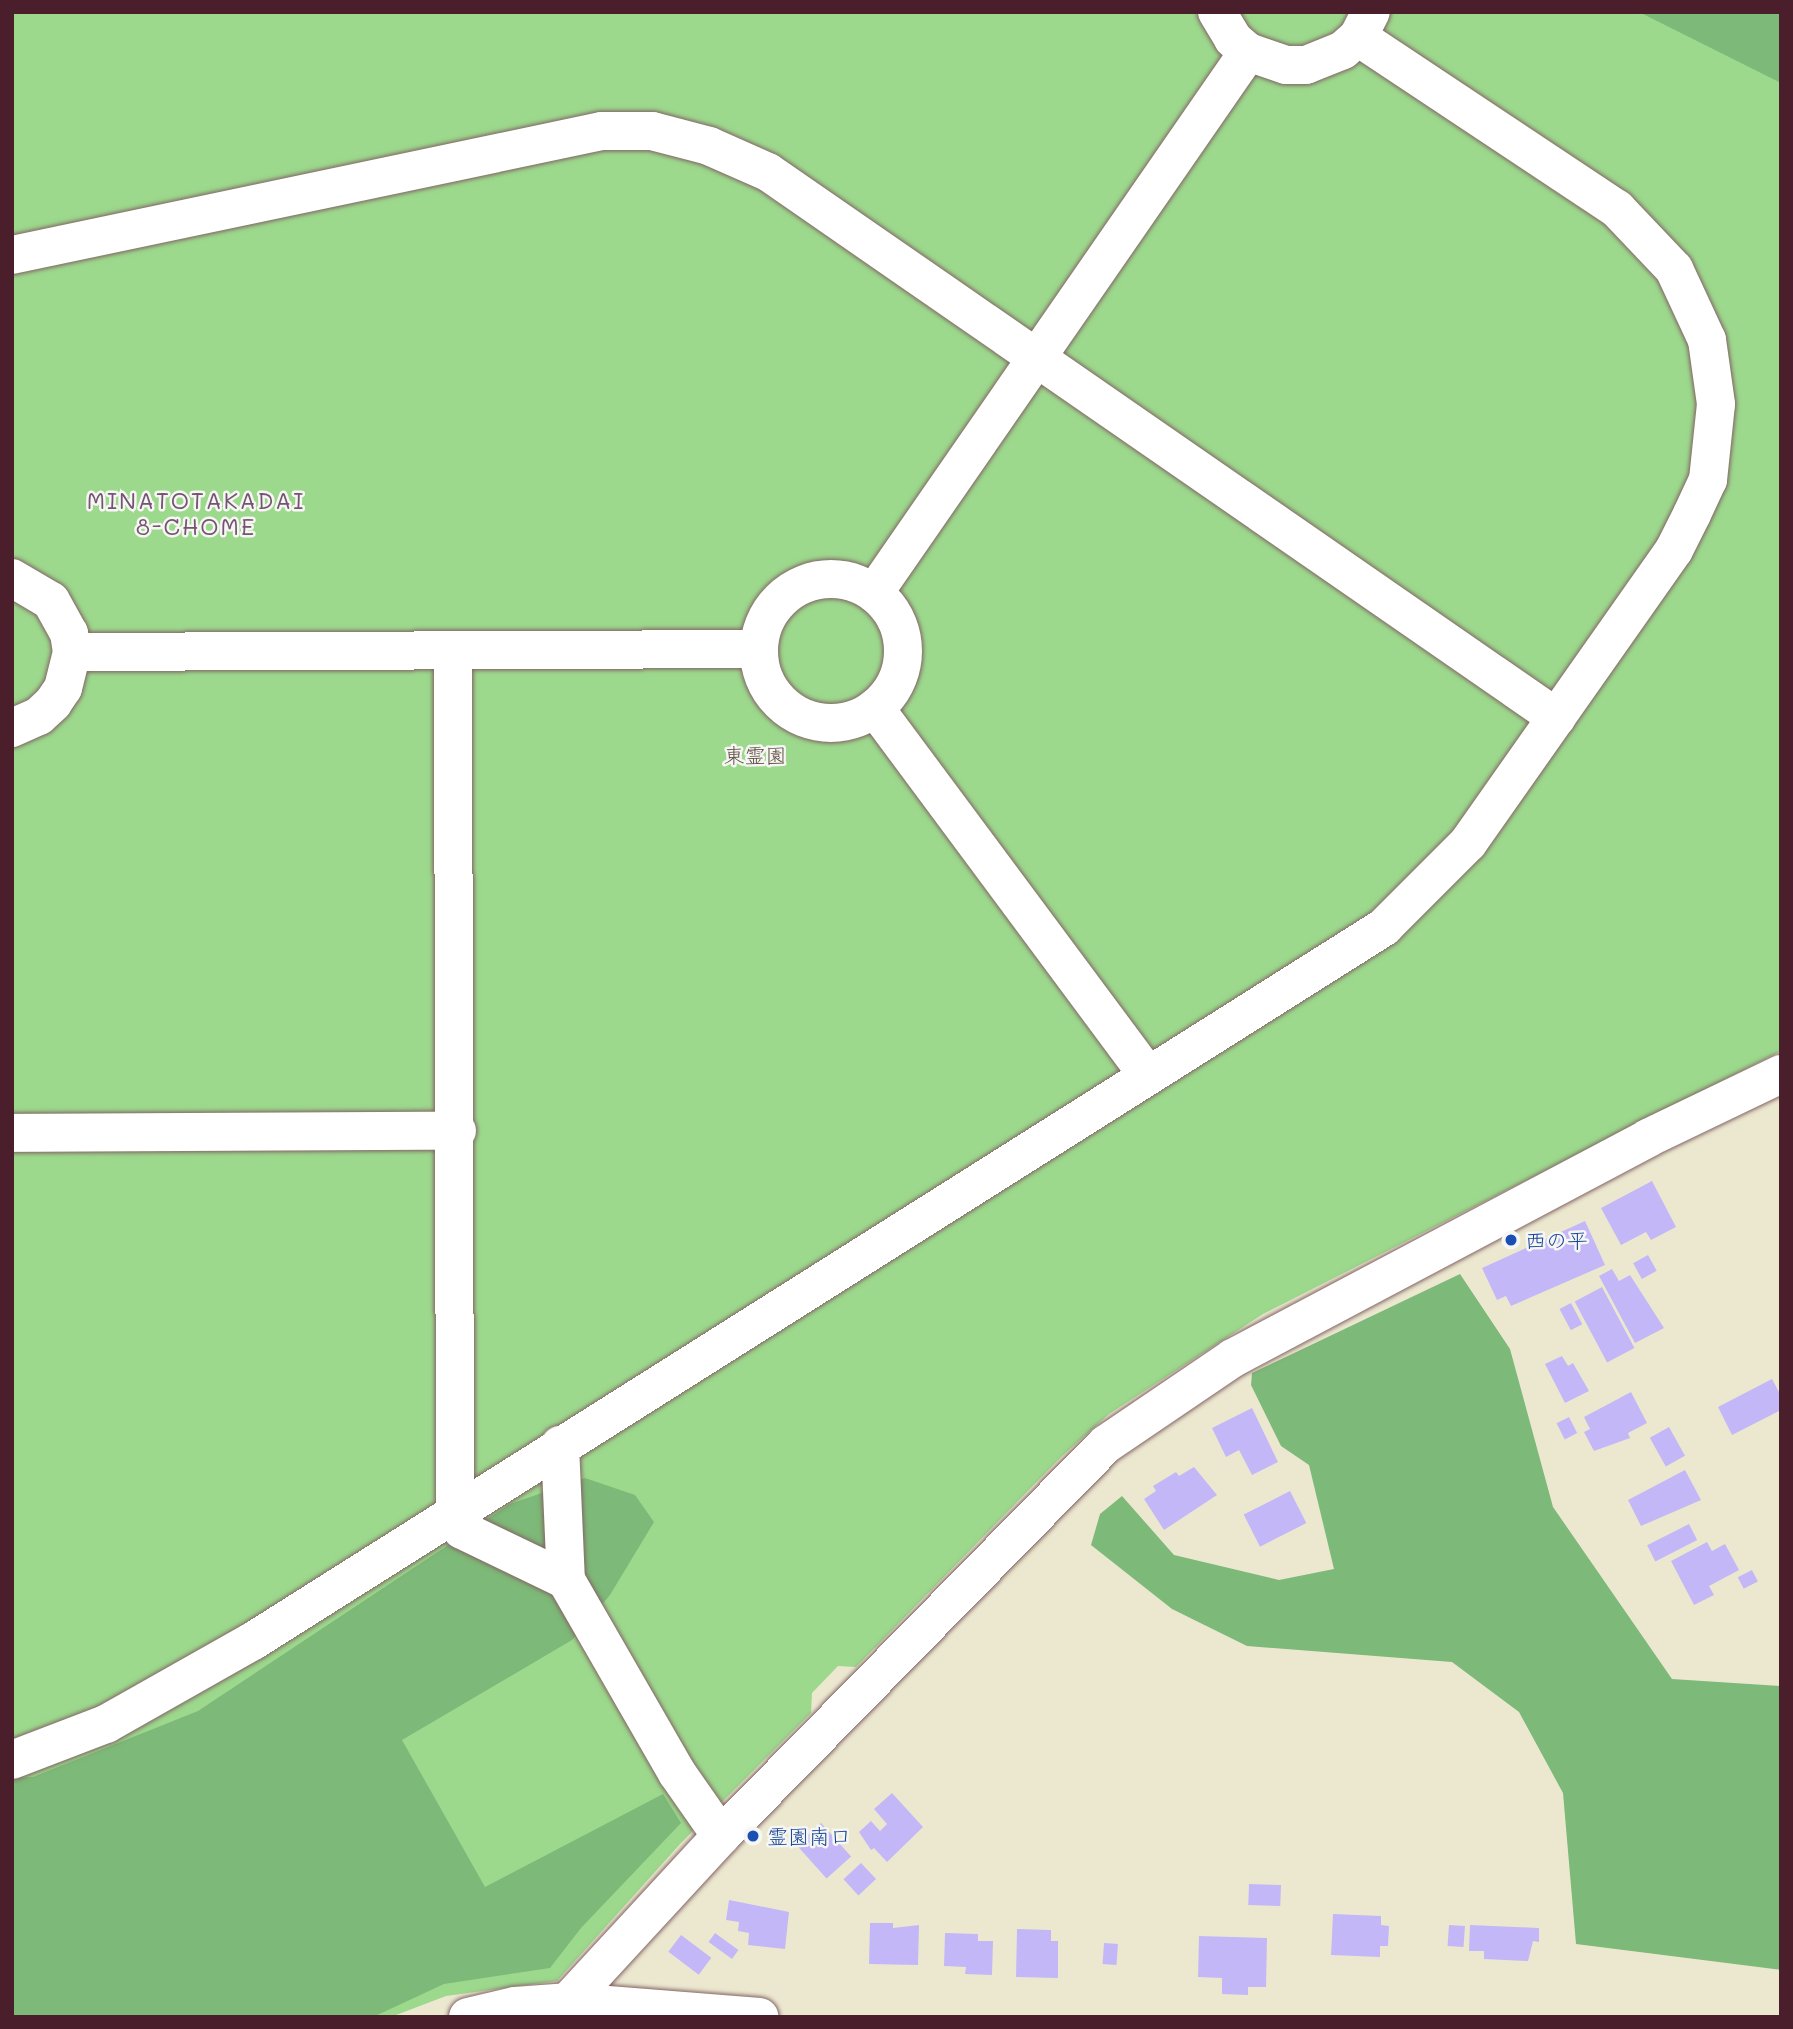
<!DOCTYPE html>
<html>
<head>
<meta charset="utf-8">
<style>
  body { margin:0 }
  #map { position:relative; width:1793px; height:2029px; overflow:hidden; background:#ece8d0; font-family:Mali,"Klee One",sans-serif }
  div>[style] { position:absolute }
  [style*='--x'] { left:calc(var(--x)*1px); top:calc(var(--y)*1px); width:calc(var(--w)*1px); rotate:calc(var(--a)*1deg) }
  .green>* { inset:0; background:#9cd98d }
  .forest>* { inset:0; background:#7db978 }
  .building>* { inset:0; background:#c3b7f8; transform-origin:0 0 }
  .roads { filter:drop-shadow(0 0 2px #836565) drop-shadow(0 0 2px #836565) }
  .minor>* { height:38px; margin:-19px; padding:0 19px; transform-origin:19px; border-radius:19px; background:#fff }
  .minor>.ring { margin:-19px; padding:0; box-sizing:content-box; background:none; border:38px solid #fff; border-radius:50% }
  .dots>* { width:19px; height:19px; translate:-50% -50%; box-sizing:border-box; border:4px solid #f6f6f2; border-radius:50% }
  span { translate:-50% -50%; white-space:nowrap; text-align:center; line-height:1.15; -webkit-text-stroke:5px #f6f6f2; paint-order:stroke }
  .park-label { font-size:21px; color:#5e4e44 }
  .transit-label { font-size:21px; color:#164399 }
  .left { translate:0 -50%; text-align:left }
  .neighbourhood-label { font-size:23px; color:#745473; letter-spacing:2px }
  .frame { position:absolute; inset:0; border:14px solid #4a1f2b; pointer-events:none }
</style>
</head>
<body>
<div id="map">
  <div class="green">
    <i style="clip-path:polygon(12px 12px,1781px 12px,1781px 1051px,1263px 1314px,1109px 1414px,1061px 1457px,856px 1667px,838px 1666px,812px 1693px,811px 1713px,680px 1844px,557px 1981px,446px 1996px,391px 2017px,12px 2017px)"></i>
  </div>
  <div class="forest">
    <i style="clip-path:polygon(1639px 12px,1781px 12px,1781px 83px)"></i>
    <i style="clip-path:polygon(1460px 1274px,1510px 1349px,1553px 1507px,1672px 1679px,1781px 1686px,1781px 1970px,1576px 1944px,1563px 1793px,1519px 1712px,1452px 1662px,1247px 1646px,1172px 1609px,1091px 1545px,1100px 1514px,1122px 1496px,1174px 1555px,1279px 1580px,1334px 1569px,1309px 1465px,1281px 1446px,1251px 1385px,1252px 1373px)"></i>
    <i style="clip-path:polygon(585px 1478px,635px 1495px,654px 1522px,610px 1595px,572px 1640px,402px 1740px,485px 1887px,663px 1794px,681px 1823px,581px 1928px,550px 1968px,444px 1984px,373px 2017px,12px 2017px,12px 1778px,33px 1777px,198px 1711px,510px 1504px)"></i>
  </div>
  <div class="building">
    <i style="clip-path:polygon(1652px 1181px,1676px 1227px,1651px 1240px,1646px 1232px,1621px 1245px,1601px 1208px)"></i>
    <i style="clip-path:polygon(1585px 1221px,1605px 1265px,1511px 1306px,1506px 1296px,1497px 1300px,1482px 1268px)"></i>
    <i style="left:1648px;top:1255px;width:18px;height:17px;rotate:61deg"></i>
    <i style="clip-path:polygon(1612px 1269px,1619px 1281px,1630px 1275px,1664px 1328px,1635px 1343px,1599px 1276px)"></i>
    <i style="left:1602px;top:1287px;width:69px;height:31px;rotate:62deg"></i>
    <i style="left:1571px;top:1303px;width:24px;height:13px;rotate:62deg"></i>
    <i style="clip-path:polygon(1562px 1356px,1568px 1366px,1573px 1363px,1589px 1391px,1565px 1403px,1545px 1364px)"></i>
    <i style="clip-path:polygon(1772px 1379px,1781px 1396px,1781px 1410px,1732px 1435px,1718px 1407px)"></i>
    <i style="clip-path:polygon(1631px 1392px,1647px 1423px,1628px 1433px,1630px 1438px,1594px 1451px,1584px 1432px,1590px 1429px,1584px 1417px)"></i>
    <i style="clip-path:polygon(1252px 1408px,1278px 1462px,1252px 1475px,1239px 1450px,1226px 1457px,1212px 1428px)"></i>
    <i style="left:1569px;top:1417px;width:18px;height:14px;rotate:63deg"></i>
    <i style="left:1669px;top:1427px;width:33px;height:22px;rotate:61deg"></i>
    <i style="clip-path:polygon(1194px 1467px,1217px 1495px,1164px 1530px,1144px 1499px,1156px 1491px,1153px 1486px,1176px 1472px,1179px 1476px)"></i>
    <i style="clip-path:polygon(1685px 1470px,1701px 1500px,1641px 1526px,1628px 1500px)"></i>
    <i style="left:1290px;top:1491px;width:36px;height:52px;rotate:63deg"></i>
    <i style="left:1689px;top:1524px;width:18px;height:47px;rotate:63deg"></i>
    <i style="clip-path:polygon(1707px 1542px,1712px 1551px,1725px 1544px,1739px 1570px,1709px 1586px,1714px 1595px,1694px 1605px,1671px 1561px)"></i>
    <i style="left:1752px;top:1570px;width:13px;height:16px;rotate:63deg"></i>
    <i style="clip-path:polygon(892px 1793px,923px 1827px,887px 1862px,874px 1848px,871px 1850px,859px 1832px,871px 1821px,880px 1831px,887px 1824px,874px 1809px)"></i>
    <i style="left:821px;top:1823px;width:45px;height:33px;rotate:48deg"></i>
    <i style="left:861px;top:1863px;width:22px;height:24px;rotate:47deg"></i>
    <i style="left:1249px;top:1884px;width:32px;height:21px;rotate:2deg"></i>
    <i style="clip-path:polygon(729px 1900px,789px 1912px,785px 1949px,748px 1945px,749px 1933px,738px 1931px,739px 1922px,726px 1920px)"></i>
    <i style="clip-path:polygon(1333px 1914px,1381px 1916px,1381px 1925px,1389px 1926px,1388px 1946px,1380px 1946px,1380px 1957px,1331px 1955px)"></i>
    <i style="clip-path:polygon(870px 1923px,893px 1923px,893px 1928px,919px 1925px,918px 1965px,869px 1964px)"></i>
    <i style="left:1449px;top:1925px;width:16px;height:21px;rotate:4deg"></i>
    <i style="clip-path:polygon(1470px 1925px,1539px 1928px,1539px 1942px,1533px 1941px,1528px 1961px,1484px 1959px,1484px 1951px,1469px 1951px)"></i>
    <i style="clip-path:polygon(1017px 1929px,1051px 1930px,1051px 1941px,1058px 1941px,1058px 1978px,1016px 1977px)"></i>
    <i style="left:715px;top:1933px;width:29px;height:11px;rotate:36deg"></i>
    <i style="clip-path:polygon(945px 1933px,978px 1934px,978px 1941px,993px 1941px,992px 1975px,965px 1974px,966px 1967px,944px 1966px)"></i>
    <i style="left:681px;top:1935px;width:38px;height:21px;rotate:37deg"></i>
    <i style="clip-path:polygon(1199px 1936px,1267px 1938px,1266px 1987px,1248px 1987px,1248px 1995px,1222px 1994px,1222px 1978px,1198px 1977px)"></i>
    <i style="left:1104px;top:1943px;width:14px;height:21px;rotate:4deg"></i>
  </div>
  <div class="roads">
    <div class="minor">
      <i style="--x:1217;--y:12;--w:31;--a:59"></i>
      <i style="--x:1233;--y:39;--w:20;--a:41"></i>
      <i style="--x:1248;--y:52;--w:40;--a:18.9"></i>
      <i style="--x:1286;--y:65;--w:20;--a:0"></i>
      <i style="--x:1306;--y:65;--w:40;--a:-22"></i>
      <i style="--x:1343;--y:50;--w:20;--a:-41"></i>
      <i style="--x:1358;--y:37;--w:28;--a:-63"></i>
      <i style="--x:12;--y:255;--w:603;--a:-11.87"></i>
      <i style="--x:602;--y:131;--w:50;--a:0"></i>
      <i style="--x:652;--y:131;--w:59;--a:14.7"></i>
      <i style="--x:709;--y:146;--w:64;--a:23.8"></i>
      <i style="--x:768;--y:172;--w:959;--a:34.68"></i>
      <i style="--x:12;--y:578;--w:45;--a:30.5"></i>
      <i style="--x:51;--y:601;--w:37;--a:61"></i>
      <i style="--x:69;--y:633;--w:19;--a:81"></i>
      <i style="--x:72;--y:652;--w:37;--a:104"></i>
      <i style="--x:63;--y:688;--w:18;--a:124"></i>
      <i style="--x:53;--y:703;--w:19;--a:137"></i>
      <i style="--x:39;--y:716;--w:30;--a:156"></i>
      <i class="ring" style="left:759px;top:579px;width:106px;height:106px"></i>
      <i style="--x:874;--y:593;--w:658;--a:-55.34"></i>
      <i style="--x:453;--y:650;--w:863;--a:89.87"></i>
      <i style="--x:455;--y:1513;--w:18;--a:68"></i>
      <i style="--x:462;--y:1530;--w:115;--a:25.7"></i>
      <i style="--x:566;--y:1580;--w:223;--a:60.1"></i>
      <i style="--x:677;--y:1773;--w:77;--a:55.1"></i>
      <i style="--x:72;--y:652;--w:687;--a:-0.25"></i>
      <i style="--x:875;--y:708;--w:457;--a:53.4"></i>
      <i style="--x:12;--y:1133;--w:445;--a:-0.3"></i>
      <i style="--x:560;--y:1445;--w:135;--a:87.5"></i>
      <i style="--x:12;--y:1760;--w:101;--a:-21"></i>
      <i style="--x:106;--y:1724;--w:169;--a:-29.5"></i>
      <i style="--x:253;--y:1641;--w:1338;--a:-32.26"></i>
      <i style="--x:1384;--y:927;--w:119;--a:-45"></i>
      <i style="--x:1468;--y:843;--w:358;--a:-54.9"></i>
      <i style="--x:1674;--y:550;--w:40;--a:-63.4"></i>
      <i style="--x:1692;--y:514;--w:38;--a:-65"></i>
      <i style="--x:1708;--y:480;--w:76;--a:-84"></i>
      <i style="--x:1716;--y:404;--w:65;--a:-98"></i>
      <i style="--x:1707;--y:340;--w:78;--a:-114.9"></i>
      <i style="--x:1674;--y:269;--w:83;--a:-133.5"></i>
      <i style="--x:1617;--y:209;--w:311;--a:-146.4"></i>
      <i style="--x:468;--y:2017;--w:48;--a:-13.2"></i>
      <i style="--x:515;--y:2006;--w:55;--a:-4.2"></i>
      <i style="--x:570;--y:2002;--w:190;--a:4.5"></i>
      <i style="--x:554;--y:2017;--w:246;--a:-47.3"></i>
      <i style="--x:721;--y:1836;--w:549;--a:-45.52"></i>
      <i style="--x:1106;--y:1444;--w:153;--a:-34.1"></i>
      <i style="--x:1233;--y:1358;--w:470;--a:-27.9"></i>
      <i style="--x:1648;--y:1138;--w:148;--a:-25.7"></i>
    </div>
  </div>
  <div class="dots">
    <i style="left:1511px;top:1240px;background:#1a4fb4"></i>
    <i style="left:753px;top:1836px;background:#1a4fb4"></i>
  </div>
  <div class="park-label">
    <span style="left:755px;top:755px">東霊園</span>
  </div>
  <div class="transit-label">
    <span class="left" style="left:1525px;top:1240px">西の平</span>
    <span class="left" style="left:767px;top:1836px">霊園南口</span>
  </div>
  <div class="neighbourhood-label">
    <span style="left:196px;top:513px">MINATOTAKADAI<br>8-CHOME</span>
  </div>
  <div class="frame"></div>
</div>
</body>
</html>
